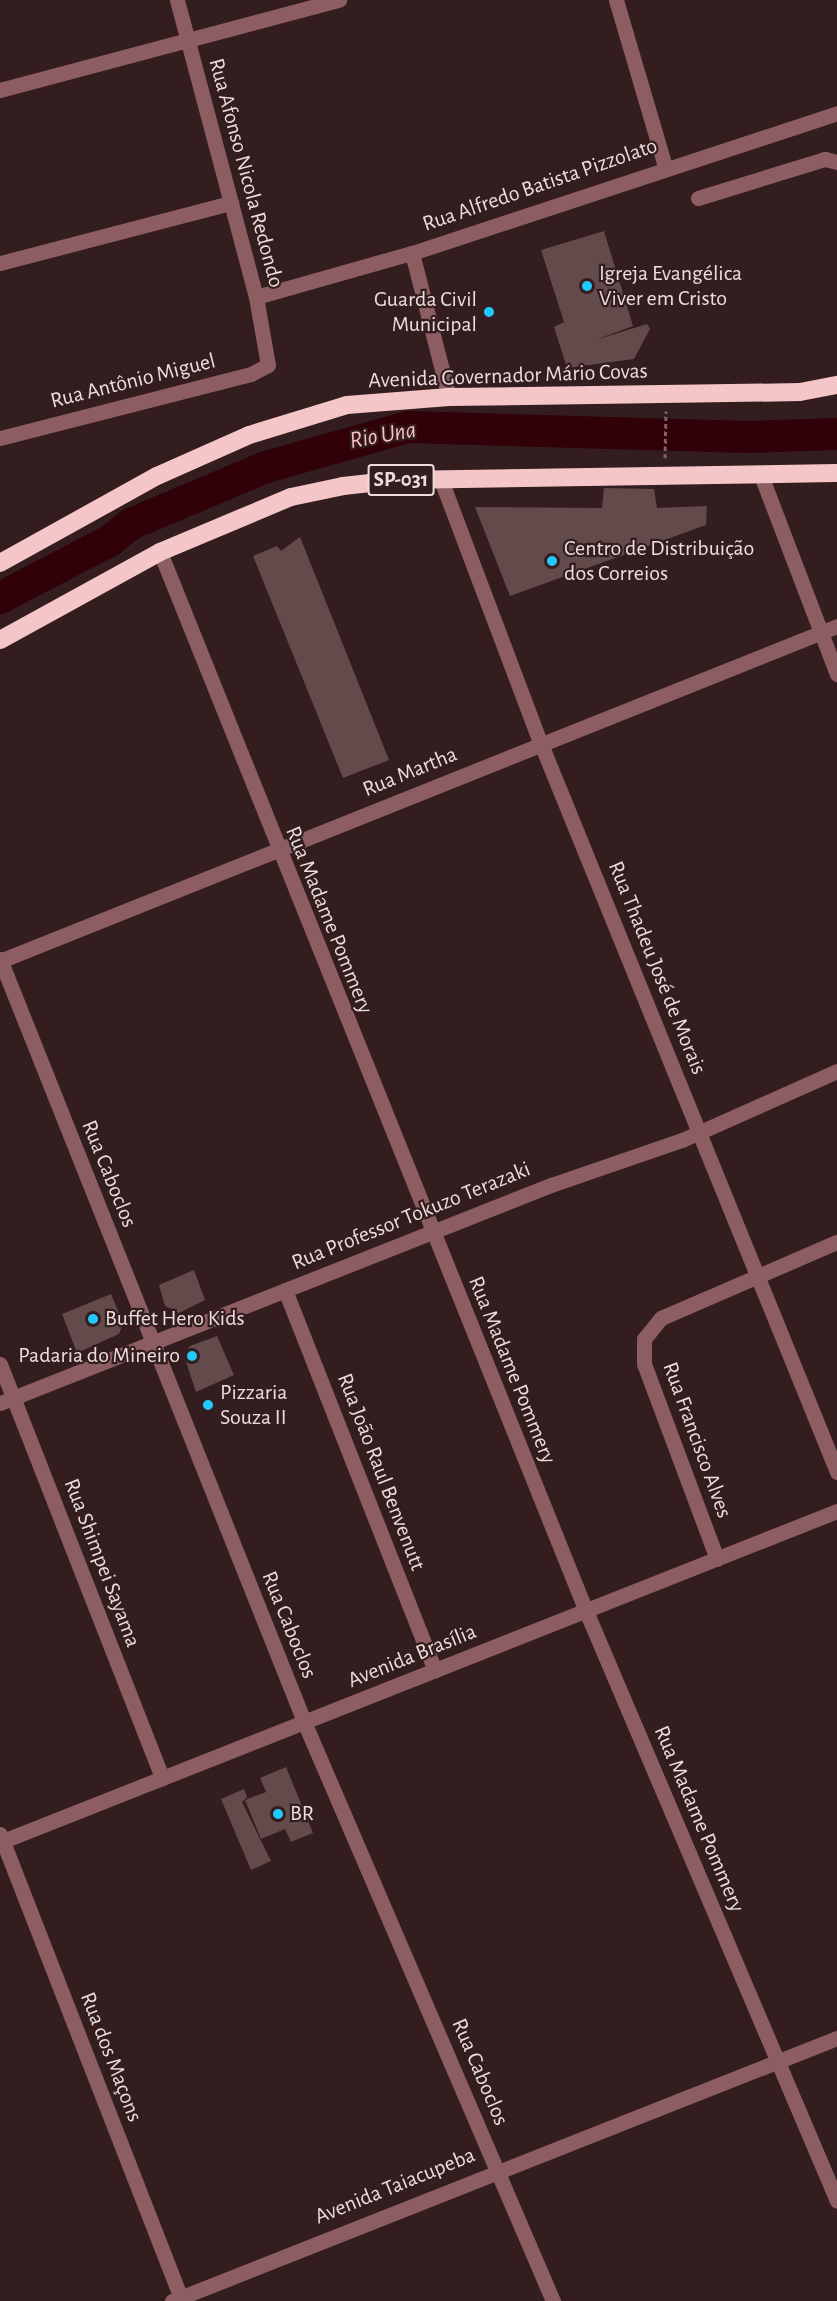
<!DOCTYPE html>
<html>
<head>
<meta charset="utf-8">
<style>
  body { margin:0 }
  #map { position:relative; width:837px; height:2301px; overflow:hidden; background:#331d1e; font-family:"Alegreya Sans",sans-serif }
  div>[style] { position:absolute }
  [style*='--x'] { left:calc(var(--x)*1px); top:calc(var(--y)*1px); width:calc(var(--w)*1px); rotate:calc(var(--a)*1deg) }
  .river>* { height:32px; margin:-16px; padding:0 16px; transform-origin:16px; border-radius:16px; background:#300109 }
  .building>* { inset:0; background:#634a4b }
  .path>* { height:3px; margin-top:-1.5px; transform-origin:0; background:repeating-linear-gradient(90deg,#7a6667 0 4.5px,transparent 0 7.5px) }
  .minor>* { height:15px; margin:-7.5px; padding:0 7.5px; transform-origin:7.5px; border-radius:7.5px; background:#8d5e61 }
  .highway>* { height:18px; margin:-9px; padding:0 9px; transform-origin:9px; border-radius:9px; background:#f5c6c7 }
  .dots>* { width:16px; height:16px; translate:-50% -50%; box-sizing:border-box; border:3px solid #331d1e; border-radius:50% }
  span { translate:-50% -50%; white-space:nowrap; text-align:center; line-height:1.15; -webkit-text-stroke:4.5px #331d1e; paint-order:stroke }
  .shield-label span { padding:2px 4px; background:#331d1e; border:2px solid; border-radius:4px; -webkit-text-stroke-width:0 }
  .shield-label { font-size:21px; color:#ecdcdc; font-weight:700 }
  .street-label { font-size:22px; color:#ecdcdc }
  .poi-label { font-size:22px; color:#ecdcdc }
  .left { translate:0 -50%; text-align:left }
  .right { translate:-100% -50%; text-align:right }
  .water-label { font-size:24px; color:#f7bfc1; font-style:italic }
</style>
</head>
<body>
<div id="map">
  <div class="river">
    <i style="--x:0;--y:598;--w:125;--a:-27.6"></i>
    <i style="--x:111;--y:540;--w:26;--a:-39"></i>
    <i style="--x:131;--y:524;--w:147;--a:-22.9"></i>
    <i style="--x:266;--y:467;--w:148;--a:-15.7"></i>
    <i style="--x:408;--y:427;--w:339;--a:1.7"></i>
    <i style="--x:747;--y:437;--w:90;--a:-1.9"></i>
  </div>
  <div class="building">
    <i style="clip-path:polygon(604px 231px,633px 326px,595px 340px,647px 324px,650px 329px,634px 359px,567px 368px,554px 327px,564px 322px,541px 250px)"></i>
    <i style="clip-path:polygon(604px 488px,654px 489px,657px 508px,707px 506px,706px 525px,510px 596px,475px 507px,602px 508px)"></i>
    <i style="clip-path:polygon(300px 537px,389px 760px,343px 778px,253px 556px,277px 546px,281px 551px)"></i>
    <i style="clip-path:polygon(194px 1270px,205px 1300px,179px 1313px,165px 1306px,159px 1285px)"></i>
    <i style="clip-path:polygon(111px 1294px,123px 1323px,119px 1334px,77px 1353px,62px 1314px)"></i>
    <i style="clip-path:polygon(217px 1336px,234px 1375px,196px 1392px,184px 1356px,190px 1346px)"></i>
    <i style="clip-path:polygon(286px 1767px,313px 1833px,291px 1842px,285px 1829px,261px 1839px,245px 1800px,266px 1792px,260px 1778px)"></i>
    <i style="clip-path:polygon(244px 1789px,247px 1797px,242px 1802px,271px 1861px,251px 1870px,221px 1799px)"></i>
  </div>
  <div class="path">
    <i style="--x:665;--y:458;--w:47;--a:-88.8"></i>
  </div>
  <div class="minor">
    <i style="--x:616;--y:0;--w:173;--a:73.6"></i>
    <i style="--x:0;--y:90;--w:351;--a:-14.9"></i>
    <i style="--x:698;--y:198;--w:133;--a:-17.1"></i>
    <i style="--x:825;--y:159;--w:12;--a:14"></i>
    <i style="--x:412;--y:253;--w:149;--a:75.6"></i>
    <i style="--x:0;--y:263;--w:239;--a:-14.6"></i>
    <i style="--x:256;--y:297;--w:162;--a:-15.8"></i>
    <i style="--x:412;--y:253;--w:447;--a:-18.2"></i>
    <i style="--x:0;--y:438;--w:259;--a:-14.3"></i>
    <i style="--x:251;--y:374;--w:19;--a:-28"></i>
    <i style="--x:268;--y:365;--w:69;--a:-100"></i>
    <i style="--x:256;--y:297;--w:307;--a:-104.9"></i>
    <i style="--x:762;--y:478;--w:210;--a:69.1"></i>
    <i style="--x:441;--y:480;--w:282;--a:69.3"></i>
    <i style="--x:541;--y:744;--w:786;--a:67.87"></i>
    <i style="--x:160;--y:552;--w:1141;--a:68.09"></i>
    <i style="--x:586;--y:1611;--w:641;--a:66.95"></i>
    <i style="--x:0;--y:959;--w:824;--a:68.26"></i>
    <i style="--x:305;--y:1724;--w:628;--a:66.74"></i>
    <i style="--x:0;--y:961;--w:902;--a:-21.81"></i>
    <i style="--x:285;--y:1290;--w:409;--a:68.5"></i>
    <i style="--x:0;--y:1364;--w:445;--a:68.6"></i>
    <i style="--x:0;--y:1403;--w:593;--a:-21.59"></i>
    <i style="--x:551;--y:1185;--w:139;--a:-19"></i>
    <i style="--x:682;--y:1140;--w:170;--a:-24"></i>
    <i style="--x:717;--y:1559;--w:208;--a:-110.5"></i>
    <i style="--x:644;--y:1364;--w:25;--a:-90"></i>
    <i style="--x:644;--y:1339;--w:27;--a:-51"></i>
    <i style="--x:661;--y:1318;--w:192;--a:-23.4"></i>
    <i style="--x:0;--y:1834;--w:496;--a:68.7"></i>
    <i style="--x:3;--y:1841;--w:897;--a:-21.59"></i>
    <i style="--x:172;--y:2301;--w:715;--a:-21.58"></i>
  </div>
  <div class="highway">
    <i style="--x:0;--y:563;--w:179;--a:-29"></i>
    <i style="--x:157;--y:476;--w:101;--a:-24"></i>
    <i style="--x:249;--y:435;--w:102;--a:-17"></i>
    <i style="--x:347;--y:405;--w:102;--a:-4.5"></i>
    <i style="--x:449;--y:397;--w:351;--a:-0.8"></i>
    <i style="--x:800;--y:392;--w:38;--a:-11"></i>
    <i style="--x:0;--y:640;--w:183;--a:-28.8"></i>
    <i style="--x:160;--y:552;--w:142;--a:-22.8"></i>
    <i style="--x:291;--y:497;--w:53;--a:-11.9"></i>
    <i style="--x:343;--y:486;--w:55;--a:-6.2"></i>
    <i style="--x:398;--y:480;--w:439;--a:-0.9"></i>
  </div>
  <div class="dots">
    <i style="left:587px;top:286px;background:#21c9fd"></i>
    <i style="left:489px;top:312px;background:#21c9fd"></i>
    <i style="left:552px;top:561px;background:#21c9fd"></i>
    <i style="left:93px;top:1319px;background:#21c9fd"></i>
    <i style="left:192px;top:1356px;background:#21c9fd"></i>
    <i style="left:208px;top:1405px;background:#21c9fd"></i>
    <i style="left:278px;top:1814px;background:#21c9fd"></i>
  </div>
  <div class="shield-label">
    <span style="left:401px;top:480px">SP-031</span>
  </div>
  <div class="street-label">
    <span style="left:246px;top:173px;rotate:75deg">Rua Afonso Nicola Redondo</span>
    <span style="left:540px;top:185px;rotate:-19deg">Rua Alfredo Batista Pizzolato</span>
    <span style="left:508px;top:376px;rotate:-2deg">Avenida Governador Mário Covas</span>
    <span style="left:133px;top:381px;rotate:-14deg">Rua Antônio Miguel</span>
    <span style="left:410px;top:772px;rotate:-22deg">Rua Martha</span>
    <span style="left:329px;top:920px;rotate:68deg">Rua Madame Pommery</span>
    <span style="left:657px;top:968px;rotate:68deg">Rua Thadeu José de Morais</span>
    <span style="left:109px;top:1174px;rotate:68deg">Rua Caboclos</span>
    <span style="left:411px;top:1216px;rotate:-22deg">Rua Professor Tokuzo Terazaki</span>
    <span style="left:512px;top:1370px;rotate:68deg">Rua Madame Pommery</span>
    <span style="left:697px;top:1440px;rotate:70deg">Rua Francisco Alves</span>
    <span style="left:381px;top:1472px;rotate:69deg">Rua João Raul Benvenutt</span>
    <span style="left:102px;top:1563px;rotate:69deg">Rua Shimpei Sayama</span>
    <span style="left:289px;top:1625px;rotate:68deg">Rua Caboclos</span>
    <span style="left:412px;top:1656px;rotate:-22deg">Avenida Brasília</span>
    <span style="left:699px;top:1819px;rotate:67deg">Rua Madame Pommery</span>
    <span style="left:111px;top:2057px;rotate:69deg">Rua dos Maçons</span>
    <span style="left:480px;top:2072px;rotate:67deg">Rua Caboclos</span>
    <span style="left:395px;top:2186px;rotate:-22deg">Avenida Taiacupeba</span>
  </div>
  <div class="poi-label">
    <span class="left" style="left:599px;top:286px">Igreja Evangélica<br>Viver em Cristo</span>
    <span class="right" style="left:477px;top:312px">Guarda Civil<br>Municipal</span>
    <span class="left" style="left:564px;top:561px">Centro de Distribuição<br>dos Correios</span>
    <span class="left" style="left:105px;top:1319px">Buffet Hero Kids</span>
    <span class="right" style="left:180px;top:1356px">Padaria do Mineiro</span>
    <span class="left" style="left:220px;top:1405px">Pizzaria<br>Souza II</span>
    <span class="left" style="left:290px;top:1814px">BR</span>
  </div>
  <div class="water-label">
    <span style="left:383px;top:436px;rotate:-10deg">Rio Una</span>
  </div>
</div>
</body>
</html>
